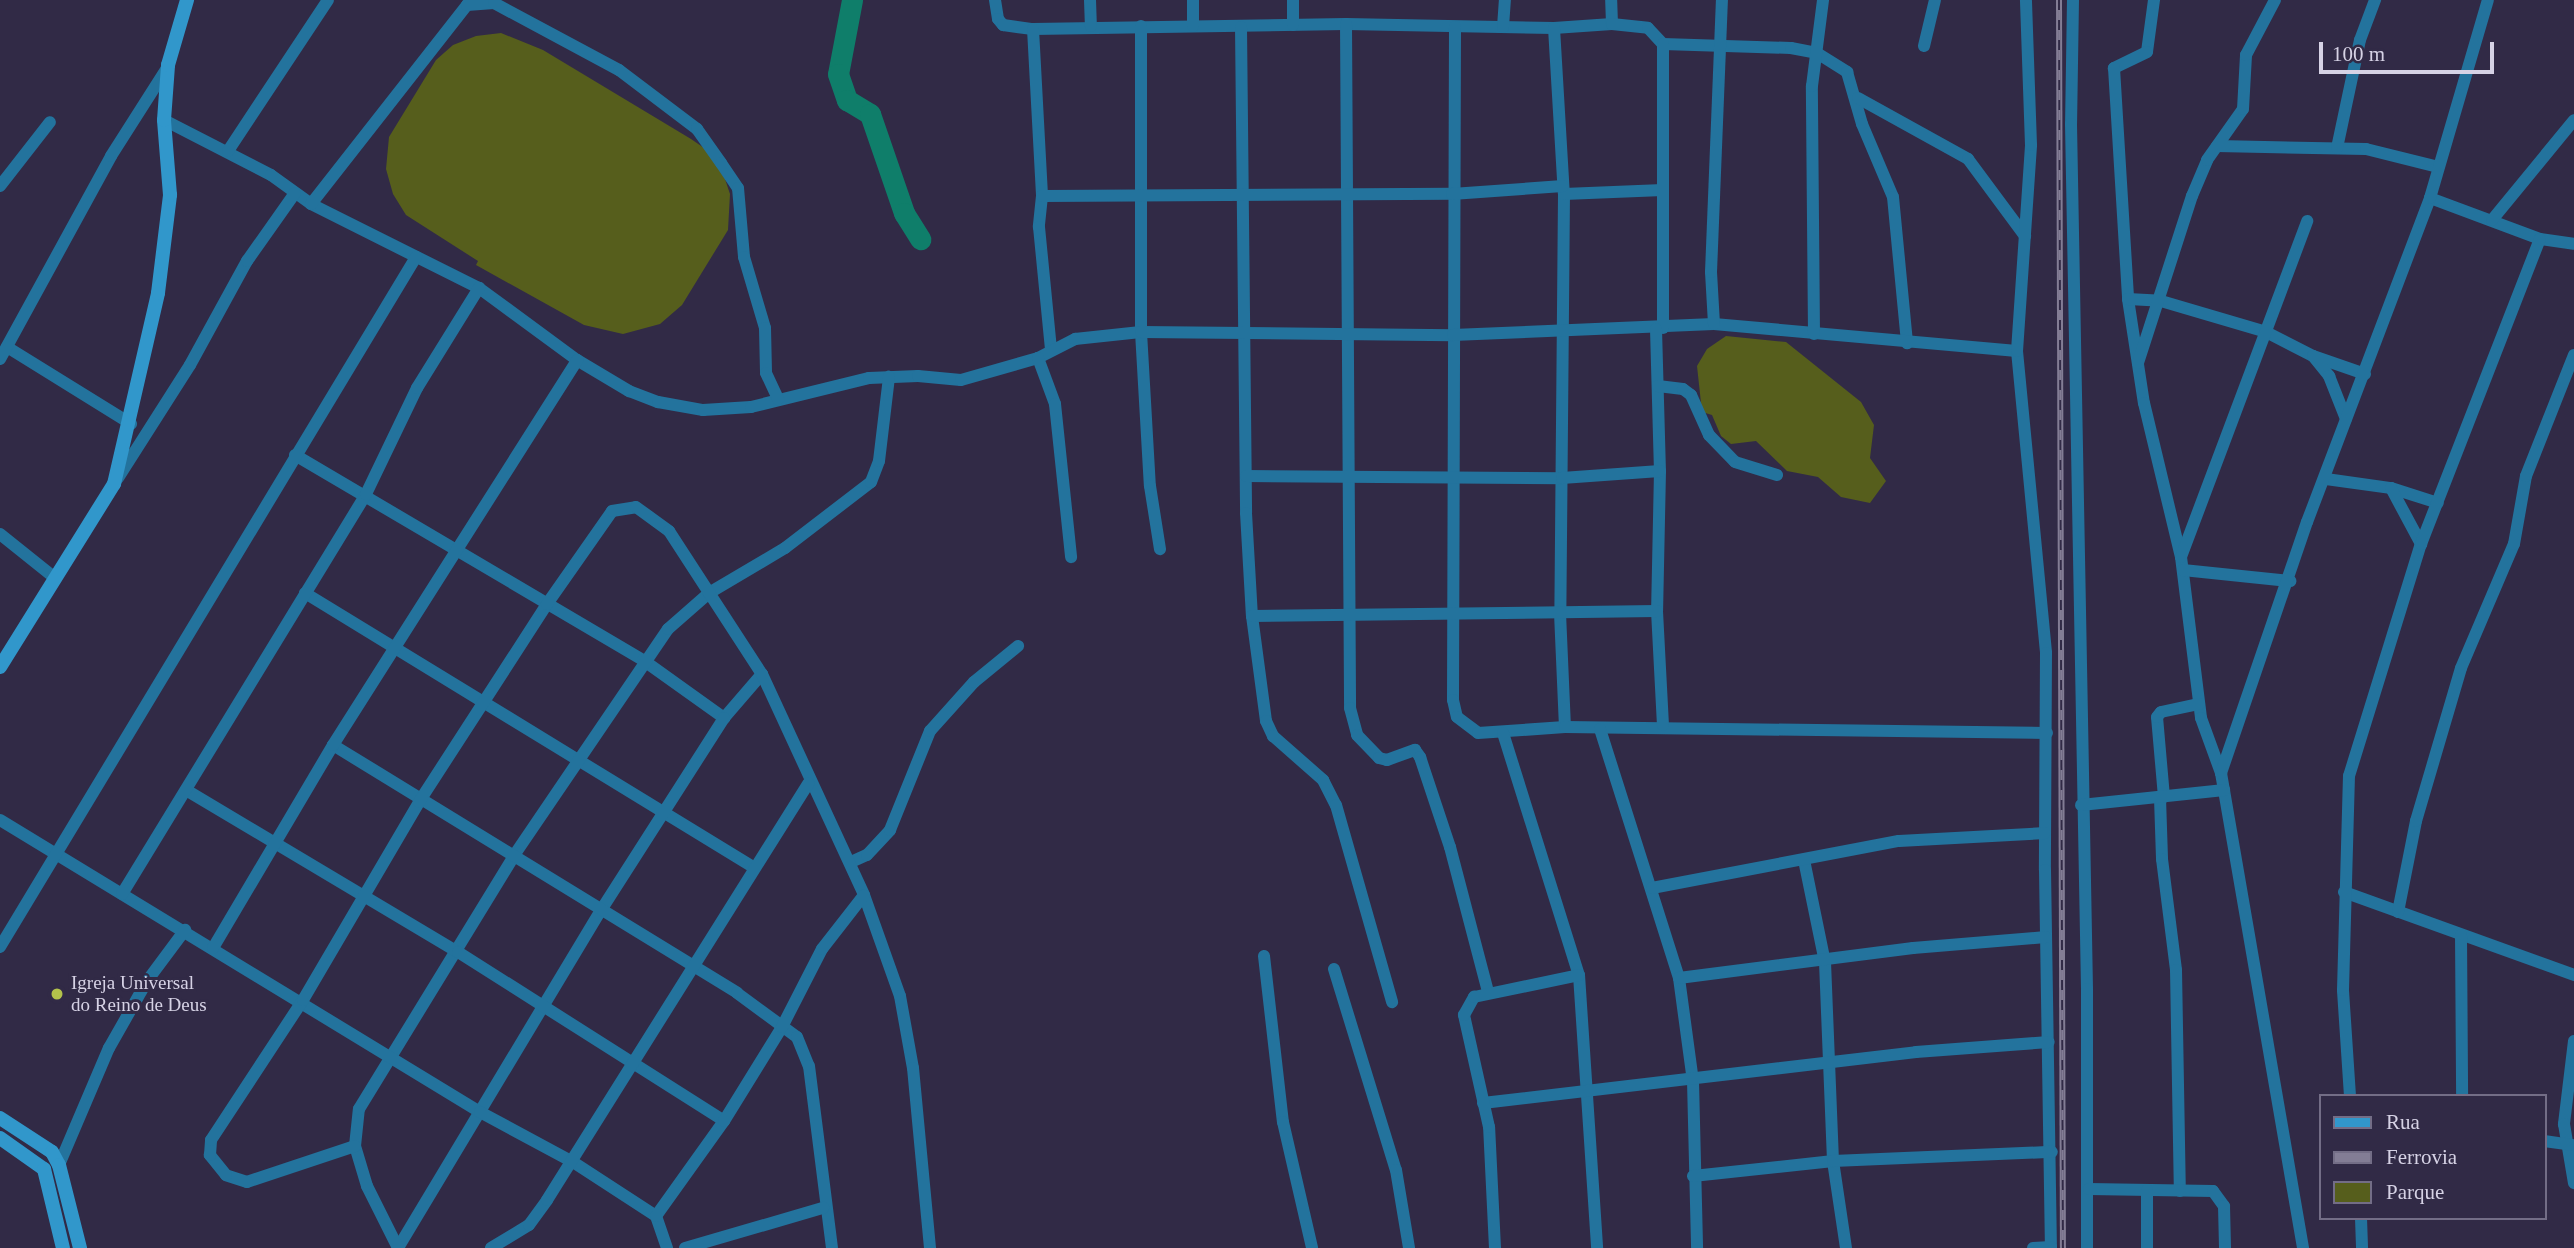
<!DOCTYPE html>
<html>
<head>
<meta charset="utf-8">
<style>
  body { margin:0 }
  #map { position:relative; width:2574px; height:1248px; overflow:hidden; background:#312a46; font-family:"Times New Roman",serif }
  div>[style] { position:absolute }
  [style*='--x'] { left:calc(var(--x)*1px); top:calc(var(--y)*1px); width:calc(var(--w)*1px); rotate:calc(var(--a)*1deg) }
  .green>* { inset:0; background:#565e1c }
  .river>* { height:21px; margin:-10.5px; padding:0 10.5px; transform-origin:10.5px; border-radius:10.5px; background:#0f7e6a }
  .street>* { height:12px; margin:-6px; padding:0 6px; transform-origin:6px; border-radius:6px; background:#23739d }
  .secondary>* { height:14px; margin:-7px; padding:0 7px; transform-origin:7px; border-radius:7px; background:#3197cb }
  .rail>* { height:6px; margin-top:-3px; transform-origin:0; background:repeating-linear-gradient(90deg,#312a46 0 10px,#837d95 0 20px); box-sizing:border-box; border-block:2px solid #837d95 }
  .dots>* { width:19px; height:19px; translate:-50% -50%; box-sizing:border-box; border:4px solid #312a46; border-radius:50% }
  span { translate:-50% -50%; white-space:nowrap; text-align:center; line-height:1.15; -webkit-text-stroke:6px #312a46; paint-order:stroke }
  .poi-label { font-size:19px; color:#d6d2e5 }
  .left { translate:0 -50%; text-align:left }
  .legend { position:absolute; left:2319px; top:1094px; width:228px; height:126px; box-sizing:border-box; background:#312a46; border:2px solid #736d86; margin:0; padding:9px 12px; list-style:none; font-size:21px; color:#d6d2e5 }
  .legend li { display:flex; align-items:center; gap:14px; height:35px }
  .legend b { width:35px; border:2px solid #736d86 }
  .scale { position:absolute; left:2319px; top:42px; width:175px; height:32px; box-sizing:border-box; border:4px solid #d6d2e5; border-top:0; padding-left:9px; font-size:21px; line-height:24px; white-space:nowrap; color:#d6d2e5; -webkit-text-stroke:5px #312a46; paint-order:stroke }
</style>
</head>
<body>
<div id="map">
  <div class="green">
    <i style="clip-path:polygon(501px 33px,543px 50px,691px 139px,707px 150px,725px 179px,730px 194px,728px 230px,682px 305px,660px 324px,623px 334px,584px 325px,476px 265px,478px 261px,406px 215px,393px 194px,386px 169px,389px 137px,436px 60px,453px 45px,476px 36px)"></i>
    <i style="clip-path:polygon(1726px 336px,1786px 342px,1861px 402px,1874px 425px,1870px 458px,1886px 481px,1870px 503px,1841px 497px,1818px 477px,1787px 471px,1756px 441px,1731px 444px,1721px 436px,1712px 415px,1702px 412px,1697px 366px,1707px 349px)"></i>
  </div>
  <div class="river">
    <i style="--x:852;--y:0;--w:75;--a:100.7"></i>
    <i style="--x:838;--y:74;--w:28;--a:71"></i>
    <i style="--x:847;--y:100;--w:27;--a:31"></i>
    <i style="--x:870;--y:114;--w:105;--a:71"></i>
    <i style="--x:904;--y:213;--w:31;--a:58"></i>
  </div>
  <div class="street">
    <i style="--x:995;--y:0;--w:19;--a:81"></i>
    <i style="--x:998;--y:19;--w:8;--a:50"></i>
    <i style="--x:1003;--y:25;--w:30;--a:8"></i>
    <i style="--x:1033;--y:29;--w:313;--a:-0.9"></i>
    <i style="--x:1346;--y:24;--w:208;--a:1.1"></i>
    <i style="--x:1554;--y:28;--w:58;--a:-3.9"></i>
    <i style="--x:1612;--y:24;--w:24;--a:-92"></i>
    <i style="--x:1090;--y:0;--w:26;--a:88"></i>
    <i style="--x:1193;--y:0;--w:26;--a:90"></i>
    <i style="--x:1293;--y:0;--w:25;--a:90"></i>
    <i style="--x:2073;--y:0;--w:124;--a:90.9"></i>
    <i style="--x:2071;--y:124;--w:865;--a:88.94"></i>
    <i style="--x:2087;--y:989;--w:259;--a:90"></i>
    <i style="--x:2154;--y:0;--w:52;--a:97.7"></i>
    <i style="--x:2147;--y:52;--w:37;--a:154"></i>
    <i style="--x:2114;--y:68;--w:231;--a:86.5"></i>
    <i style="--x:2128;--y:299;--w:105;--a:81.3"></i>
    <i style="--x:2144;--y:403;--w:158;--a:76.5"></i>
    <i style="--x:2181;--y:557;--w:162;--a:82.9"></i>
    <i style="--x:2201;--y:718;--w:59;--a:70"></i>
    <i style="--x:2221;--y:773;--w:482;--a:80.2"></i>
    <i style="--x:1346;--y:24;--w:684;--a:89.66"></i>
    <i style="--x:1350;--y:708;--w:28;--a:75"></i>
    <i style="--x:1357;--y:735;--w:32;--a:46"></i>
    <i style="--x:1379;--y:758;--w:8;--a:14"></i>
    <i style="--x:1387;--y:760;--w:30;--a:-20"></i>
    <i style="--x:1415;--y:750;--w:9;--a:54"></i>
    <i style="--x:1420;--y:757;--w:95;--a:71.6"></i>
    <i style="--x:1450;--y:847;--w:150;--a:75.3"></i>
    <i style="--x:1612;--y:24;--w:36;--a:6"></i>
    <i style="--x:1648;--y:28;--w:22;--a:47"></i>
    <i style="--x:1663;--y:44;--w:128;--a:1.8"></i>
    <i style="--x:1791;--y:48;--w:26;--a:11"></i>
    <i style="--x:1817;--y:53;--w:36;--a:32"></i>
    <i style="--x:1847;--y:72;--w:54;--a:73.9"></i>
    <i style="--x:1862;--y:124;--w:79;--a:67"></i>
    <i style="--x:1893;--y:197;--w:147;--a:84.5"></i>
    <i style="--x:1141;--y:26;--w:306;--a:90"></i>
    <i style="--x:1141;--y:332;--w:154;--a:86.7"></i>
    <i style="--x:1150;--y:486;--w:64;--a:81"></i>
    <i style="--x:1241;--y:27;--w:486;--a:89.4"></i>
    <i style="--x:1246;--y:513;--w:103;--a:86.7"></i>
    <i style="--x:1252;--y:616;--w:106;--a:82.4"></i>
    <i style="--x:1266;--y:721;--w:17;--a:65"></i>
    <i style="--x:1273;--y:736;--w:67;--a:41.3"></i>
    <i style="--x:1323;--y:780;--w:28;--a:63"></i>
    <i style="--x:1336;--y:805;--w:205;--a:74.1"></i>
    <i style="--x:1455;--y:27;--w:673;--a:90.17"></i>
    <i style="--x:1453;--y:700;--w:17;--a:77"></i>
    <i style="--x:1457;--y:717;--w:26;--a:37"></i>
    <i style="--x:1478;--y:733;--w:87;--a:-3.9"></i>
    <i style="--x:1503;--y:27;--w:27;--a:-86"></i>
    <i style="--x:1554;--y:28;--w:166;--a:86.6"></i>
    <i style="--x:1564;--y:194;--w:419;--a:90.5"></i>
    <i style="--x:1560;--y:613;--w:114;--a:87.5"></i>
    <i style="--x:1565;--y:727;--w:482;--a:0.7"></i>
    <i style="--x:1033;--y:29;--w:167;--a:86.9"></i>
    <i style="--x:1042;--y:196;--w:31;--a:96"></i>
    <i style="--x:1039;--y:227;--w:124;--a:84.4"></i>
    <i style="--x:1924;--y:46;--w:47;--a:-76.6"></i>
    <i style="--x:1858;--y:98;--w:126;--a:29"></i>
    <i style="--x:1968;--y:159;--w:96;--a:53.5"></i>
    <i style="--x:164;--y:120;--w:120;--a:27.2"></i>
    <i style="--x:271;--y:175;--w:49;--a:35.9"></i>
    <i style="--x:311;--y:204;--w:188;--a:26.6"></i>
    <i style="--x:479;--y:288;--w:122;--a:36.3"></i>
    <i style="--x:577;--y:360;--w:61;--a:30.8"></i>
    <i style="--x:629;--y:391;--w:31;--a:21"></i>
    <i style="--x:658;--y:402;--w:46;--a:10.1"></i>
    <i style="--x:703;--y:410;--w:48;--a:-3.6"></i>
    <i style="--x:751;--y:407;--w:122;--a:-13.8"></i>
    <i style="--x:869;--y:378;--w:49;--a:-2.3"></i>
    <i style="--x:918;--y:376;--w:43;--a:5.3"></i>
    <i style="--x:961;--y:380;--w:80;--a:-15.9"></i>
    <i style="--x:1038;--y:358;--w:42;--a:-27.2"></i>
    <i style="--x:1075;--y:339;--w:66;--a:-6.1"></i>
    <i style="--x:1141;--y:332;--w:312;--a:0.6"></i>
    <i style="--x:1453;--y:335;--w:261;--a:-2.4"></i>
    <i style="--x:1714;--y:324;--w:304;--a:5.1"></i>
    <i style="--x:2017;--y:351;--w:303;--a:84.5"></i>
    <i style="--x:2046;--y:653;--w:217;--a:90.3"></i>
    <i style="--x:2045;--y:870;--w:378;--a:89.1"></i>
    <i style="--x:2217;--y:146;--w:149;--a:1.2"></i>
    <i style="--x:2366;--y:149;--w:74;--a:14"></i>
    <i style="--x:2337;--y:148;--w:110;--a:-78"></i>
    <i style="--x:2360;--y:40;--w:43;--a:-69.4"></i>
    <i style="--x:228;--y:151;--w:181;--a:-56.5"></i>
    <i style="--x:0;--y:186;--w:81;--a:-52"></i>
    <i style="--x:1564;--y:194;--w:99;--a:-2.3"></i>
    <i style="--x:1042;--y:196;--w:410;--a:-0.3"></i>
    <i style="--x:1452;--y:194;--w:111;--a:-4.1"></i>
    <i style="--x:2430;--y:198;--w:117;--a:20.4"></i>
    <i style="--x:2540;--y:239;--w:34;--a:8"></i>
    <i style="--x:311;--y:204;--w:253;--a:-51.9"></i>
    <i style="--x:467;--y:5;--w:27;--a:-4"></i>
    <i style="--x:494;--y:3;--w:142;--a:28.2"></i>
    <i style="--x:619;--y:70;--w:98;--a:37.1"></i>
    <i style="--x:697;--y:129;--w:42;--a:54.8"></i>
    <i style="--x:721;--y:163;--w:30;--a:56"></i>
    <i style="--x:738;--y:188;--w:69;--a:85"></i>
    <i style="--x:744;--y:257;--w:74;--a:73.5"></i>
    <i style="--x:765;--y:328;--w:45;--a:88.7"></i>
    <i style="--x:766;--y:373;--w:29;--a:65"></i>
    <i style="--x:2492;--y:220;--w:129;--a:-50.6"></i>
    <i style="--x:2128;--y:299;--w:33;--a:3"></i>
    <i style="--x:2161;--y:301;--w:109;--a:16.4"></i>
    <i style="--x:2266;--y:332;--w:53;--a:27.1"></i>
    <i style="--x:2313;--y:356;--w:55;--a:19.1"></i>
    <i style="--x:1714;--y:324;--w:52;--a:-93.3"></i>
    <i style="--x:1711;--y:272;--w:272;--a:-87.7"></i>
    <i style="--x:1663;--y:328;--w:284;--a:-90"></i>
    <i style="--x:1656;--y:329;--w:142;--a:88.4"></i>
    <i style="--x:1660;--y:471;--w:140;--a:91.2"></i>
    <i style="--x:1657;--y:611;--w:114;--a:87"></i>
    <i style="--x:1814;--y:334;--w:248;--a:-90.5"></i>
    <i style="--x:1812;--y:86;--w:87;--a:-82.7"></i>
    <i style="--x:7;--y:347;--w:146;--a:31.8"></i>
    <i style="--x:2017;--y:351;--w:206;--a:-86.1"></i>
    <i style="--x:2031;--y:145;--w:145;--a:-92"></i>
    <i style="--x:2313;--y:356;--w:26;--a:51"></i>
    <i style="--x:2329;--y:376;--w:46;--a:68.4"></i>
    <i style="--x:1038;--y:358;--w:49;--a:69.7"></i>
    <i style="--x:1055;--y:404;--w:154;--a:84"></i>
    <i style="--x:0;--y:359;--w:231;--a:-61.3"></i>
    <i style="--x:111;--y:156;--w:104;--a:-57.5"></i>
    <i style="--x:2138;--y:363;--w:176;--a:-72.1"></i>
    <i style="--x:2192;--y:196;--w:39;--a:-67"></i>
    <i style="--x:2207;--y:160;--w:62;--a:-54.8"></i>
    <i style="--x:2243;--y:109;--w:54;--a:-86.8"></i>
    <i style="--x:2246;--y:55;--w:62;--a:-62.2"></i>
    <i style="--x:1658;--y:386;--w:25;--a:7"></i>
    <i style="--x:1683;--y:389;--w:10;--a:37"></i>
    <i style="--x:1691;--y:395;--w:44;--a:65.8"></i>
    <i style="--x:1709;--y:435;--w:37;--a:46"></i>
    <i style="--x:1735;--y:462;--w:44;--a:17.2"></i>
    <i style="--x:295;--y:455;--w:404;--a:30.5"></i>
    <i style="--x:643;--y:660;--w:100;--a:35.6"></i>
    <i style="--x:1246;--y:476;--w:316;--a:0.4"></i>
    <i style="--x:1562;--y:478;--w:98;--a:-4.1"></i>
    <i style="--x:118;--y:478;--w:134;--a:-57.5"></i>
    <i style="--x:190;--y:365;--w:119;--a:-61.3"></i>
    <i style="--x:247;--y:261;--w:83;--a:-54.8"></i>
    <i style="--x:2326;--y:479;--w:66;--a:7.9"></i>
    <i style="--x:2391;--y:488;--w:49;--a:17.7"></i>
    <i style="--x:2391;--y:488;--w:64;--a:61.8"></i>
    <i style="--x:0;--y:534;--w:70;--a:38.7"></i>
    <i style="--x:2181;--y:557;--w:359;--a:-69.4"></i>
    <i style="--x:2183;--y:570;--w:108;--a:5.9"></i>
    <i style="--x:305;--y:593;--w:525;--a:31.45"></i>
    <i style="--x:1252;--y:616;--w:405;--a:-0.7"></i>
    <i style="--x:762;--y:674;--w:58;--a:130.8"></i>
    <i style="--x:724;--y:718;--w:228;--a:122.6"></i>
    <i style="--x:601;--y:910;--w:394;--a:121"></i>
    <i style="--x:398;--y:1248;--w:69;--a:-116.6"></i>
    <i style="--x:367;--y:1186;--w:42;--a:-106.7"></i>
    <i style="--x:355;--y:1146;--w:37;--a:-84"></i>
    <i style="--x:359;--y:1109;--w:299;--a:-58.5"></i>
    <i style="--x:515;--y:854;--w:272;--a:-55.8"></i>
    <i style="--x:668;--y:629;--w:55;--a:-41.3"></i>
    <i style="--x:709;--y:593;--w:88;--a:-30.6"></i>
    <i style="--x:785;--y:548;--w:108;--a:-37.5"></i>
    <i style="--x:871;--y:482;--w:22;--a:-69"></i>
    <i style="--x:879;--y:461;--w:85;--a:-83.2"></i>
    <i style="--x:1600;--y:729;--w:261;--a:72.4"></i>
    <i style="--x:1679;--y:978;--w:104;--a:82.3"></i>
    <i style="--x:1693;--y:1081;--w:167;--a:88.6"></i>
    <i style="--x:1503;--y:733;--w:254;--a:72.6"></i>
    <i style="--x:1579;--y:975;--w:274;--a:86.2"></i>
    <i style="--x:333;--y:745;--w:474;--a:31.5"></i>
    <i style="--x:737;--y:993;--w:74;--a:36.3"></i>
    <i style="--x:797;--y:1037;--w:31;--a:68"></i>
    <i style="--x:809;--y:1066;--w:183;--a:82.8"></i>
    <i style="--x:2221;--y:773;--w:265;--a:-71.1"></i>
    <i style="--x:2307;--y:522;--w:347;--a:-69.2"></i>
    <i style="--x:2430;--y:198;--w:206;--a:-73.7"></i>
    <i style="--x:186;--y:790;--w:317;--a:30.8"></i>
    <i style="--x:458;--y:952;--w:315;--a:32.4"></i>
    <i style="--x:2164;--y:797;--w:80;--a:-95"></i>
    <i style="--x:2157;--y:717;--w:6;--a:-51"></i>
    <i style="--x:2161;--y:712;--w:39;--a:-12"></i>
    <i style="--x:2160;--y:798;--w:61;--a:88.1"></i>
    <i style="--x:2162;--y:859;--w:112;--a:82.8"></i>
    <i style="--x:2176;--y:970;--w:221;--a:89"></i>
    <i style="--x:2081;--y:805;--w:144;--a:-6"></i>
    <i style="--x:0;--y:820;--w:562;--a:31.31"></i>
    <i style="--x:480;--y:1112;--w:106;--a:28.3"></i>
    <i style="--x:573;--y:1162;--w:99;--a:33"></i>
    <i style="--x:656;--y:1216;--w:34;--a:71"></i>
    <i style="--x:1804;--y:860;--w:104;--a:78.4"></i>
    <i style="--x:1825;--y:962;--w:199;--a:87.7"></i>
    <i style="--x:1833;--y:1161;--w:88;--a:81.5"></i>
    <i style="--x:851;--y:862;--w:17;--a:-24"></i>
    <i style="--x:867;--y:855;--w:34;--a:-47"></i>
    <i style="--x:890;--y:830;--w:107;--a:-68"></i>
    <i style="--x:930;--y:731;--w:66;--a:-48.1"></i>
    <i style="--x:974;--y:682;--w:57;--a:-39.3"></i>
    <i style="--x:1652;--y:888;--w:251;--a:-10.8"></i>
    <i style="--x:1899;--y:841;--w:146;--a:-3.1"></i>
    <i style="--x:2344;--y:892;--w:245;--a:19.8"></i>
    <i style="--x:122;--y:894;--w:469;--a:-58.6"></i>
    <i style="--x:366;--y:494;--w:118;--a:-64.3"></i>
    <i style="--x:417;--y:388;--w:118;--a:-58.2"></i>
    <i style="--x:2398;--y:912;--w:93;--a:-78.8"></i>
    <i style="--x:2416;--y:821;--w:159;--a:-73.6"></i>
    <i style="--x:2461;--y:668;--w:135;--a:-66.9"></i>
    <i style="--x:2514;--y:544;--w:69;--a:-80"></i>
    <i style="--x:2526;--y:476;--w:130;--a:-68.4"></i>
    <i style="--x:2461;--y:935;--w:161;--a:89.6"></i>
    <i style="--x:0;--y:947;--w:806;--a:-58.91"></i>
    <i style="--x:213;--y:948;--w:236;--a:-59.4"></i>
    <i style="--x:333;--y:745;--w:456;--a:-57.6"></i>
    <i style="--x:1264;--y:956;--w:167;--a:83.5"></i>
    <i style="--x:1283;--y:1122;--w:129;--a:77"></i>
    <i style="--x:1334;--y:969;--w:210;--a:72.9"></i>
    <i style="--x:1396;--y:1170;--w:79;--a:80.5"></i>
    <i style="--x:1679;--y:978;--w:236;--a:-7.3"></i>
    <i style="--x:1913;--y:948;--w:133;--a:-4.7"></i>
    <i style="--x:2574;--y:1041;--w:84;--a:96.9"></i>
    <i style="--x:2564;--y:1124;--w:60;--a:80.4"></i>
    <i style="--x:2350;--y:1096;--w:106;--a:-93.8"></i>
    <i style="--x:2343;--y:990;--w:214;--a:-88.4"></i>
    <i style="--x:2349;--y:776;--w:243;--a:-72.8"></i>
    <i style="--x:2421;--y:544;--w:327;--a:-68.7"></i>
    <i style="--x:1483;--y:1103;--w:436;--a:-6.7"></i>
    <i style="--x:1916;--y:1052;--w:133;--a:-4.3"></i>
    <i style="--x:2544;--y:1141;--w:30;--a:8"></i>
    <i style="--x:355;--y:1146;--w:114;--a:161.6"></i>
    <i style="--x:247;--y:1182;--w:22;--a:-162"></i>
    <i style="--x:226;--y:1175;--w:26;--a:-129"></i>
    <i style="--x:210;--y:1155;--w:15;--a:-86"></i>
    <i style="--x:211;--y:1140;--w:168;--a:-56.7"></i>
    <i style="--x:303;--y:1000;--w:229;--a:-59.6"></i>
    <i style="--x:419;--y:802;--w:236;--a:-57.1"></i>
    <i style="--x:547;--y:604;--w:113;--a:-55"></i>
    <i style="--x:612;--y:511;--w:24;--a:-9"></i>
    <i style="--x:636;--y:507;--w:41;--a:36"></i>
    <i style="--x:669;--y:531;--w:171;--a:57"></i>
    <i style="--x:762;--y:674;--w:243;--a:65.2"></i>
    <i style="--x:864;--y:895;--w:107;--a:70.4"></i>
    <i style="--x:900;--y:996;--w:73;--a:79.8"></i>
    <i style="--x:913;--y:1068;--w:181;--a:84.6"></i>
    <i style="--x:59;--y:1165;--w:127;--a:-66.9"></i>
    <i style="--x:109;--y:1048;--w:77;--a:-60.4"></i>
    <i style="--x:147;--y:981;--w:64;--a:-53.3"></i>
    <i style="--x:1693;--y:1176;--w:141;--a:-6.1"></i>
    <i style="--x:1833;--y:1161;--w:219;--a:-2.4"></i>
    <i style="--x:2089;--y:1189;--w:124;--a:0.9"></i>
    <i style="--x:2213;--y:1191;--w:19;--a:54"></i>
    <i style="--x:2224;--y:1206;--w:42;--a:88.6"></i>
    <i style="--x:656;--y:1216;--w:117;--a:-54.4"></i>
    <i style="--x:724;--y:1121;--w:110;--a:-58.3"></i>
    <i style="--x:782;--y:1027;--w:88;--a:-62.9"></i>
    <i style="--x:822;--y:949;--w:68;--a:-52.1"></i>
    <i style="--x:2361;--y:1218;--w:30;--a:88"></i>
    <i style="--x:491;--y:1248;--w:44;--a:-31.2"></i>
    <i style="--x:529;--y:1225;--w:31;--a:-54"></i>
    <i style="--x:547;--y:1200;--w:492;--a:-57.9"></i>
    <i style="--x:685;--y:1248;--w:144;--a:-16.2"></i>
    <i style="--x:1495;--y:1248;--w:121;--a:-92.8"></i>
    <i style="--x:1489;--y:1127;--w:115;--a:-102.6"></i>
    <i style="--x:1464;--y:1015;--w:21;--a:-61"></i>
    <i style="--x:1474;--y:997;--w:107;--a:-11.8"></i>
    <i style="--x:2033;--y:1248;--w:18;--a:-3"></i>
    <i style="--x:2147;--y:1248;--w:58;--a:-90"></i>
  </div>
  <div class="secondary">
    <i style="--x:0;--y:667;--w:216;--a:-58.1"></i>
    <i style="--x:114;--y:484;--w:196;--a:-77"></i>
    <i style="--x:158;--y:293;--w:99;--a:-83"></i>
    <i style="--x:170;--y:195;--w:75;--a:-94.6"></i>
    <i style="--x:164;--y:120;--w:55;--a:-85.8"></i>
    <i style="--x:168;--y:65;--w:68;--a:-73.7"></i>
    <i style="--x:0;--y:1118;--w:62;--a:33.2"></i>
    <i style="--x:52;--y:1152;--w:15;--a:62"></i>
    <i style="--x:59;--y:1165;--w:86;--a:75.8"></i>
    <i style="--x:0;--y:1138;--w:54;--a:35.2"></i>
    <i style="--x:44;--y:1169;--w:81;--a:76.5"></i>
  </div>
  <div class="rail">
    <i style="--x:2059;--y:0;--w:1248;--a:89.82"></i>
  </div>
  <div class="dots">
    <i style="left:57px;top:994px;background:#b3c24b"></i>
  </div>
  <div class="poi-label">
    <span class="left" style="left:71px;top:994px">Igreja Universal<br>do Reino de Deus</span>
  </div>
  <ul class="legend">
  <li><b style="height:9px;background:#3197cb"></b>Rua</li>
  <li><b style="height:9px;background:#837d95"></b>Ferrovia</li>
  <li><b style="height:19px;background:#565e1c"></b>Parque</li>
  </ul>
  <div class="scale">100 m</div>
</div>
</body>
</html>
